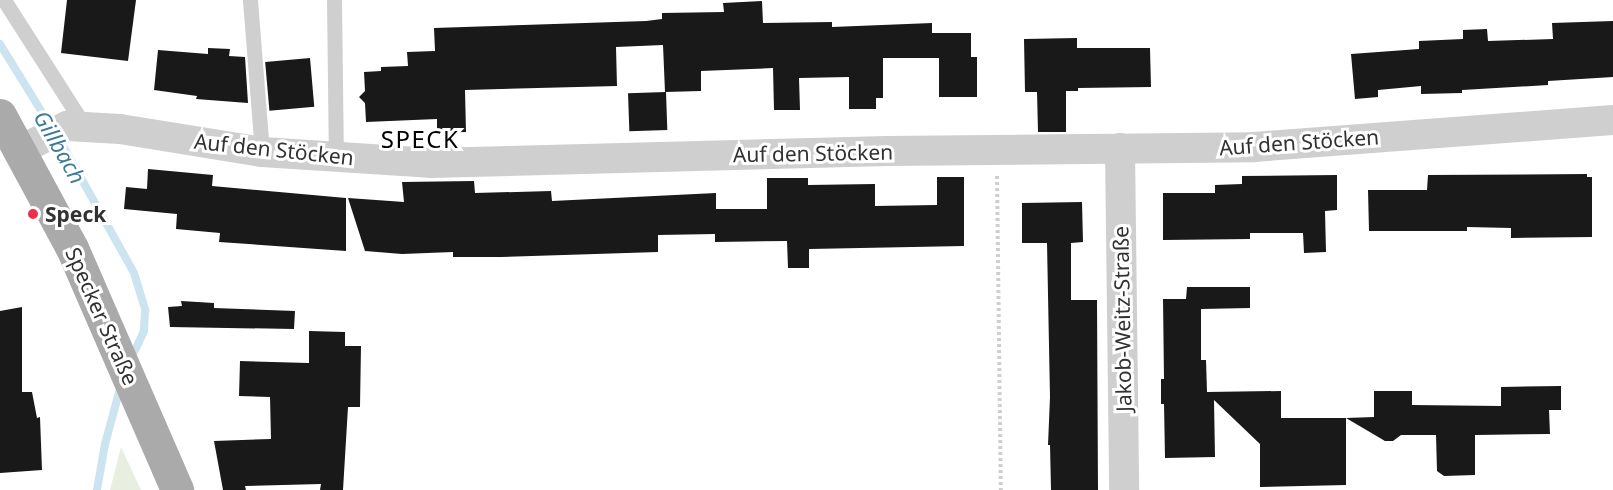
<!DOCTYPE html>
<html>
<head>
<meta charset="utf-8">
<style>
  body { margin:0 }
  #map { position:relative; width:1613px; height:490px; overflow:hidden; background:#fff; font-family:"Noto Sans",sans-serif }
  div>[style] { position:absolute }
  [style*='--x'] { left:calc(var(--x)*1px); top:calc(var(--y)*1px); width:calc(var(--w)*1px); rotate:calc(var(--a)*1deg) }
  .green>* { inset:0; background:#e9efe0 }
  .stream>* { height:8px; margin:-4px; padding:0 4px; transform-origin:4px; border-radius:4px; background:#cce4ef }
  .building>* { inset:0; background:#191919; transform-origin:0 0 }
  .path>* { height:4px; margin-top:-2px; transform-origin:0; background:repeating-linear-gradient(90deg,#cfcfcf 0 3px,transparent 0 6px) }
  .service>* { height:15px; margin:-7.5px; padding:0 7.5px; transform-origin:7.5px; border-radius:7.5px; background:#cfcfcf }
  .minor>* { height:30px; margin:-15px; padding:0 15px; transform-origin:15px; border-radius:15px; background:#cfcfcf }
  .primary>* { height:33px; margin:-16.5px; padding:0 16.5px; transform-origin:16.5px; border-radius:16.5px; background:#aaa }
  .dots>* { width:16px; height:16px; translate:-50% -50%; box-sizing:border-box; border:3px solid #fff; border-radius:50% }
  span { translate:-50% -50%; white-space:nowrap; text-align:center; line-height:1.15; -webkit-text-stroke:6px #fff; paint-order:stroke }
  .street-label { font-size:21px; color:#323232 }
  .poi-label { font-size:21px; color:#323232; font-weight:700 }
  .left { translate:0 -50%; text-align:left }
  .water-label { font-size:22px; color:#3b7b9a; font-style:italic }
  .quarter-label { font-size:24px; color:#000; letter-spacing:1.5px }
</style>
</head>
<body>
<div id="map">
  <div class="green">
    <i style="clip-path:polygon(121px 447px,141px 490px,110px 490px)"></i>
  </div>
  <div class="stream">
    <i style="--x:0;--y:44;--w:128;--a:58.4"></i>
    <i style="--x:67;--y:153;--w:137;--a:60.8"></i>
    <i style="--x:134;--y:273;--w:39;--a:73"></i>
    <i style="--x:145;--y:310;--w:21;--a:93"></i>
    <i style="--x:144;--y:331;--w:31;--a:115"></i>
    <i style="--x:97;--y:490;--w:47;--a:-80.1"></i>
    <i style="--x:105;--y:444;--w:61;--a:-74.8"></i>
  </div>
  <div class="building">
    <i style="clip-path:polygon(67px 0,136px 0,128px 61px,61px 53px)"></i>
    <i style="clip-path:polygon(762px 1px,763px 23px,832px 22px,832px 27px,932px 23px,932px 33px,971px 33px,971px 57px,977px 57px,977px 97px,939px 97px,939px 58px,883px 58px,883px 98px,876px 98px,876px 109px,849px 109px,849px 77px,799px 78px,800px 110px,774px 110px,773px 68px,701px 71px,701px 91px,665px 92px,663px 45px,616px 47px,617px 86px,465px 90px,466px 132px,437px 133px,437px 119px,366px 122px,365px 103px,359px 97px,365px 91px,364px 72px,381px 71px,381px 67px,408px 66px,407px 52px,435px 51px,434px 28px,646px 21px,662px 19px,662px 13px,724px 12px,723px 3px)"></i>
    <i style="clip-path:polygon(1613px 21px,1613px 77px,1548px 81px,1548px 85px,1462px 90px,1462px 93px,1421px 94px,1421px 86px,1378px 90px,1378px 97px,1355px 99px,1351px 54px,1419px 49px,1419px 41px,1463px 39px,1463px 30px,1487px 29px,1488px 41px,1553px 39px,1552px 23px)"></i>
    <i style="clip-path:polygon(1077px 38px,1077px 48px,1150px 48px,1151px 87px,1078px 88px,1078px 91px,1066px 91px,1066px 132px,1038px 132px,1037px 92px,1025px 92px,1024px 39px)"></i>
    <i style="clip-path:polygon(208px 48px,230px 49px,229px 56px,245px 57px,248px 103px,196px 99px,197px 96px,154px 90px,158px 50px,208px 54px)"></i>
    <i style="left:310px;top:58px;width:49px;height:45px;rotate:85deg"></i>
    <i style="left:666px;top:92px;width:38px;height:38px;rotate:88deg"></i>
    <i style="clip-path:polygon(148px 169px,213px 175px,212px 186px,346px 198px,346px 251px,219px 242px,220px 233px,176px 229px,177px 214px,124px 209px,126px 187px,147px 189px)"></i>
    <i style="clip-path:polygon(1587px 174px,1587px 177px,1592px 177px,1592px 237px,1511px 238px,1511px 228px,1467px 227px,1467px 231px,1369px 231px,1368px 190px,1427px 190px,1428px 175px)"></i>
    <i style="clip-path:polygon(1337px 175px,1337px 210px,1325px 211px,1326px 252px,1304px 253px,1303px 233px,1250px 233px,1250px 239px,1163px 240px,1163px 193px,1215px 193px,1215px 185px,1242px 184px,1242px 176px)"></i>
    <i style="clip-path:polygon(937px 177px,964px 177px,964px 246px,809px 249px,809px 268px,788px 268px,787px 241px,715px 242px,715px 234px,658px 235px,658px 252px,501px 257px,453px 257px,453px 252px,402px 254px,365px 251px,348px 198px,404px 202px,402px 182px,474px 181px,475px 193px,551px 191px,552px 201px,716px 193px,716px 209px,767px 209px,767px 178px,808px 178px,808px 185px,875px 184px,875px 206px,937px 205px)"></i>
    <i style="clip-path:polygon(1082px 202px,1083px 242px,1071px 243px,1071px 300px,1097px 300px,1098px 490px,1051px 490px,1050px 445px,1048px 445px,1050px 397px,1047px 243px,1022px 243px,1022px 203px)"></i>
    <i style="clip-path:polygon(1187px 287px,1250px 287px,1250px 308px,1201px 309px,1201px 360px,1206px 360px,1207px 392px,1281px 391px,1281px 418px,1346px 418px,1346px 485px,1260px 487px,1260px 444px,1214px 400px,1215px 457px,1165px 458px,1164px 404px,1161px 404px,1161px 379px,1164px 379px,1163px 299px,1186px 299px)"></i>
    <i style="clip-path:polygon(181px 301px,214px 303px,214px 308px,295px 311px,294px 329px,170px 327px,168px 307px,182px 306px)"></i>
    <i style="clip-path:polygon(22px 307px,22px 392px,32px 392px,37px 418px,40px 417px,42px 470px,0 473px,0 311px)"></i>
    <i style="clip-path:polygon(309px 331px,345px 332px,345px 346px,361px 346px,360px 407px,348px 407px,343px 490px,320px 490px,321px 484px,245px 486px,246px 490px,223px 490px,214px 441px,271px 439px,270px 397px,239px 396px,240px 361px,309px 363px)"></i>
    <i style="clip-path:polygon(1561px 386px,1561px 410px,1549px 410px,1550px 434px,1475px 435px,1475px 475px,1444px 476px,1437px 471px,1436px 435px,1401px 435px,1393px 441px,1385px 441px,1346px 418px,1374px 417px,1374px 391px,1412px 391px,1412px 405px,1501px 406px,1501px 387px)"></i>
  </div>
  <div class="path">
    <i style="--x:997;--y:176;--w:314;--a:89.3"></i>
  </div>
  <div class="service">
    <i style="--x:4;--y:0;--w:148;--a:57.4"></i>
    <i style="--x:250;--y:0;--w:152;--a:85.5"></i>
    <i style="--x:334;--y:0;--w:157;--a:89.3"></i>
  </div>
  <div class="minor">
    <i style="--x:1120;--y:148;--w:342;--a:89.3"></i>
    <i style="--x:21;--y:150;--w:52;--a:-27.6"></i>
    <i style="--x:67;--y:126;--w:53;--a:3.2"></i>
    <i style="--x:120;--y:129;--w:144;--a:9.2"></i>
    <i style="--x:262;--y:152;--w:168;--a:3.7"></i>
    <i style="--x:430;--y:163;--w:457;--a:-1.5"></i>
    <i style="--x:887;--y:151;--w:367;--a:-0.6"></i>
    <i style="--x:1254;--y:147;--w:360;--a:-4.3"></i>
  </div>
  <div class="primary">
    <i style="--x:0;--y:115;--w:151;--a:61.6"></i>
    <i style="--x:72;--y:248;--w:264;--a:66.5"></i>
  </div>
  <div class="dots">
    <i style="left:33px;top:214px;background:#ed304a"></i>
  </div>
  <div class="street-label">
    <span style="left:1299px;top:142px;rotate:-4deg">Auf den Stöcken</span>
    <span style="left:274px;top:149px;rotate:6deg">Auf den Stöcken</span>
    <span style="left:813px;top:153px;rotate:-1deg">Auf den Stöcken</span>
    <span style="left:102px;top:316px;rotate:66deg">Specker Straße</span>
    <span style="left:1122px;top:319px;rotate:-91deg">Jakob-Weitz-Straße</span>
  </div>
  <div class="poi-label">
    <span class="left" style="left:45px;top:214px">Speck</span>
  </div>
  <div class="water-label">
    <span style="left:60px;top:147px;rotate:60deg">Gillbach</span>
  </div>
  <div class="quarter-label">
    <span style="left:420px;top:139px">SPECK</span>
  </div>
</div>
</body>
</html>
